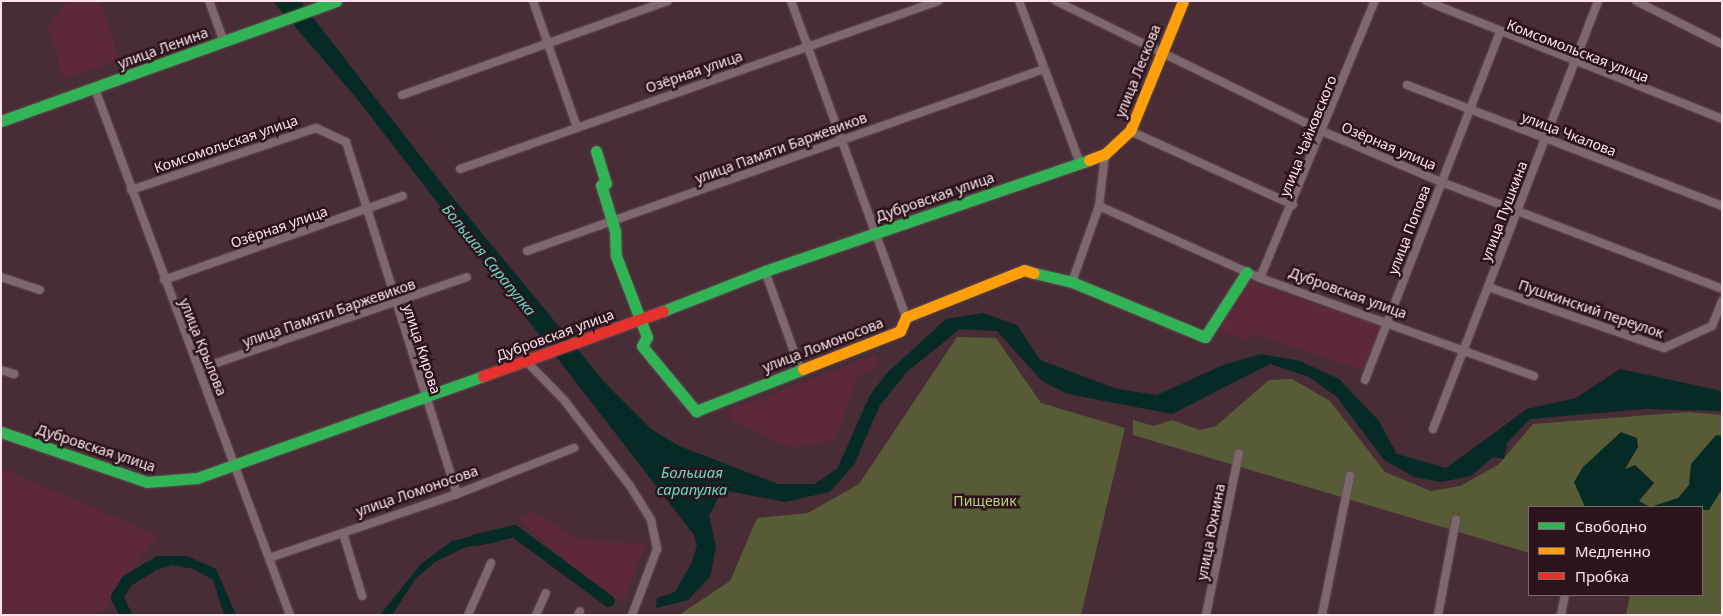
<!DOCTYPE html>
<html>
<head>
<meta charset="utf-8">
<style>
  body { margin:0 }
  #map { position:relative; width:1723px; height:616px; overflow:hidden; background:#482c36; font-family:"Noto Sans",sans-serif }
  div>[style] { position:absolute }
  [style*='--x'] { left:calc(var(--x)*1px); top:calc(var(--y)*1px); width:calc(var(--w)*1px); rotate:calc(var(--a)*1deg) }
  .built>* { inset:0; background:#5d283a }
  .green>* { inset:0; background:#575c37 }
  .water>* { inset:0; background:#062a25 }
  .river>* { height:12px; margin:-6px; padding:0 6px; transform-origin:6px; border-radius:6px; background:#062a25 }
  .roads { filter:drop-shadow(0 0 1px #624b53) drop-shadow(0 0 1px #624b53) }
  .street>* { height:8px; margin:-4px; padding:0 4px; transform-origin:4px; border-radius:4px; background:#7d686e }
  .fast>* { height:11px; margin:-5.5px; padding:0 5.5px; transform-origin:5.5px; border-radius:5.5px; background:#30b455 }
  .slow>* { height:11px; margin:-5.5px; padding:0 5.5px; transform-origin:5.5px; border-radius:5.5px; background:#ff9f0a }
  .jam>* { height:11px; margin:-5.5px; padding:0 5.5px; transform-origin:5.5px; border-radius:5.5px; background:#e5322d }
  span { translate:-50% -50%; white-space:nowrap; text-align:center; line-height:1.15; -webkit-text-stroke:5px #2b141b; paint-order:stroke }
  .street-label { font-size:14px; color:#fee3ea }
  .park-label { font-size:14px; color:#bacf7b }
  .water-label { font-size:15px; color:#65dbc6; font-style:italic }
  .frame { position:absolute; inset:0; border:2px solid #fee3ea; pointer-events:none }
  .legend { position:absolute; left:1528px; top:506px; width:175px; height:90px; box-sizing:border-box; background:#2b141b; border:1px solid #7f676e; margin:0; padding:6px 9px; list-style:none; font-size:15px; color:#fee3ea }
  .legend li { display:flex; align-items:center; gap:10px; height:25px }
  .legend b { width:25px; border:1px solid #7f676e }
</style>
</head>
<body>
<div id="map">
  <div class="built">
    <i style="clip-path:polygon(68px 1px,101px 1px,119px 61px,63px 78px,48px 26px)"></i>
    <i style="clip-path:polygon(1245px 280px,1382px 326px,1366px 371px,1258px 335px,1246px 340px,1212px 329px)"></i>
    <i style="clip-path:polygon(875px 355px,880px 365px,858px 376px,835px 440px,791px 448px,733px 421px,728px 411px)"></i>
    <i style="clip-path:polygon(1px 468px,158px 535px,100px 615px,1px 615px)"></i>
    <i style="clip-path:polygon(533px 511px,578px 539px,646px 544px,624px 600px,606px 597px,519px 519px)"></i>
  </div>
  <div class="green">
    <i style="clip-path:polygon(957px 337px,996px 338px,1041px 403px,1125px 428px,1081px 615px,679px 615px,730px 581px,757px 518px,808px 513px,859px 484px)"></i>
    <i style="clip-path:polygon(1292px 379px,1330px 401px,1385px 472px,1431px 491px,1460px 486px,1498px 465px,1533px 424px,1688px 412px,1722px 415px,1722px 615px,1626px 615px,1630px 595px,1702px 595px,1702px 507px,1529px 507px,1529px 553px,1133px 435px,1133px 420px,1154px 426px,1172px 420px,1200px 430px,1216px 426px,1269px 380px)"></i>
  </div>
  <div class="water">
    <i style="clip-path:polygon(273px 1px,300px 1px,453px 198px,607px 385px,651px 429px,679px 446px,778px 484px,814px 484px,837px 469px,870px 395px,886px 374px,946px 319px,983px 313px,1017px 325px,1040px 360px,1117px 389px,1157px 395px,1223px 365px,1261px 354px,1300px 361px,1339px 379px,1379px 421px,1397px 454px,1446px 468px,1527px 409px,1576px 398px,1620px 369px,1722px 391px,1722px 411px,1644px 409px,1530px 419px,1507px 443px,1504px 459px,1493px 457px,1471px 476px,1441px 482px,1414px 477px,1384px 460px,1336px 396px,1309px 377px,1270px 364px,1172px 414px,1068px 394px,1042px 381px,997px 331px,960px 329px,908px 371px,880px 405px,854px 465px,829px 492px,785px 502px,722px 490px,709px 516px,716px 547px,710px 577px,688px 600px,656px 608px,657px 598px,675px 592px,691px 564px,697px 546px,694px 535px,358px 100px)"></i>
    <i style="clip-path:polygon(1621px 432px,1637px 438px,1638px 447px,1625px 469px,1635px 465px,1654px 483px,1639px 501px,1650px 507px,1678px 498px,1689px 485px,1691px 464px,1716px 435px,1722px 436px,1722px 489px,1709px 510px,1585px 507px,1574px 482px,1583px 467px)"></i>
    <i style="clip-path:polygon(477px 535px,499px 542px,466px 547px,435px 562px,416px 578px,392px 615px,380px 615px,421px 564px,452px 541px)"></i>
    <i style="clip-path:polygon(156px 556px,187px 556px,216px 569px,236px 615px,224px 615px,213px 580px,194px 569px,172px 565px,133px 577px)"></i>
  </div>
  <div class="river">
    <i style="--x:476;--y:540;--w:39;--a:-13"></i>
    <i style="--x:514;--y:531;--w:118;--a:36.4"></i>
    <i style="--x:126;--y:615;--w:20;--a:-117"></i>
    <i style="--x:117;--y:597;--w:19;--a:-58"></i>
    <i style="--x:127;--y:581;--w:27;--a:-31"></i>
  </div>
  <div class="roads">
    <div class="street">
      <i style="--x:209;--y:1;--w:44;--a:69.9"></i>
      <i style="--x:533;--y:1;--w:133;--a:70.8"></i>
      <i style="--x:791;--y:1;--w:336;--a:70"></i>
      <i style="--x:1019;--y:1;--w:173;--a:69.4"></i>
      <i style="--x:1056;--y:1;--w:298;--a:26"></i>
      <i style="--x:1324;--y:132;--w:127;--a:23.1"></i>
      <i style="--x:1441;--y:182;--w:301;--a:20.8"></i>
      <i style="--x:1426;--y:1;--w:319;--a:21.7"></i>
      <i style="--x:1636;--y:1;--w:96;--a:26.6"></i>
      <i style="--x:1407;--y:85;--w:337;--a:21"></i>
      <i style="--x:95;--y:89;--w:561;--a:69.66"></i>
      <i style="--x:402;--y:95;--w:282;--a:-19.5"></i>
      <i style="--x:1130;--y:131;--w:179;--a:24.4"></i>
      <i style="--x:460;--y:169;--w:507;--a:-19.36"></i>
      <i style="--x:131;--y:190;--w:195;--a:-18.5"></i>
      <i style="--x:316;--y:128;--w:33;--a:25"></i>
      <i style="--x:346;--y:142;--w:369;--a:72.5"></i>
      <i style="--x:1099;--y:206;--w:176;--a:24.1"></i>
      <i style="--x:1260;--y:278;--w:291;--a:19.7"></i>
      <i style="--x:527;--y:251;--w:548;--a:-19.39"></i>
      <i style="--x:765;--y:271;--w:106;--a:70.2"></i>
      <i style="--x:1;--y:277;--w:41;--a:18.4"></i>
      <i style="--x:1260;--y:278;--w:300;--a:-67.5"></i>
      <i style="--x:164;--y:280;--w:253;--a:-19.4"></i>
      <i style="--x:1072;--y:282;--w:81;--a:-70.4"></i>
      <i style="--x:1099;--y:206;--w:52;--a:-83.4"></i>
      <i style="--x:1488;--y:287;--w:186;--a:19.1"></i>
      <i style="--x:1664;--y:348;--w:53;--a:-24.6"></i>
      <i style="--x:1712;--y:326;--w:27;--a:-68"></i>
      <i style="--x:526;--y:361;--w:54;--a:45.7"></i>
      <i style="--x:564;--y:400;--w:108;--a:52.5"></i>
      <i style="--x:630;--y:486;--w:40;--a:58"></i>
      <i style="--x:651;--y:520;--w:30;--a:78"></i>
      <i style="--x:657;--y:549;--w:71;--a:110.7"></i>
      <i style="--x:199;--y:369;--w:283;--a:-18.9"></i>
      <i style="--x:1;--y:370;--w:14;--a:17"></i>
      <i style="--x:1365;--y:380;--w:371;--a:-68.8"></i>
      <i style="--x:1433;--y:429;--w:459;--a:-68.9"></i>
      <i style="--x:343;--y:533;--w:66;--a:73.2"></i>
      <i style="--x:269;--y:558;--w:199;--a:-18.8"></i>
      <i style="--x:457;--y:494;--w:126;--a:-21.5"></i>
      <i style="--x:468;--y:615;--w:57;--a:-66.1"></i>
      <i style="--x:536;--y:615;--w:24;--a:-66"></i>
      <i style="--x:578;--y:615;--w:4;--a:-63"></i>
      <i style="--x:1206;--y:615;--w:165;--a:-78.5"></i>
      <i style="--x:1322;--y:615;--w:142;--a:-78.6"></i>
      <i style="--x:1438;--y:615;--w:97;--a:-79.3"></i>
      <i style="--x:1561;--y:615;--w:20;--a:-79"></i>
    </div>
    <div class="fast">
      <i style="--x:1;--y:121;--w:356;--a:-19.7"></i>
      <i style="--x:596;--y:151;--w:34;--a:73"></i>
      <i style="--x:606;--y:183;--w:5;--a:158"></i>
      <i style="--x:601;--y:185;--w:48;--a:73.1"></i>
      <i style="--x:615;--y:231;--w:25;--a:88"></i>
      <i style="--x:616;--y:256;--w:87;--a:69.1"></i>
      <i style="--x:647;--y:337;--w:10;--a:119"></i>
      <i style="--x:642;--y:346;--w:85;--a:50.3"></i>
      <i style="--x:696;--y:411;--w:115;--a:-21.4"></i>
      <i style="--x:1034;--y:273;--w:39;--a:13"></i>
      <i style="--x:1072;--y:282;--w:144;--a:22.5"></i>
      <i style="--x:1205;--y:337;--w:77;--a:-57.1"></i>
      <i style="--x:663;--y:311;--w:110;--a:-21.4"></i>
      <i style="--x:765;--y:271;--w:342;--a:-18.9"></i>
      <i style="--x:1;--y:432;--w:154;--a:18.9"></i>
      <i style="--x:147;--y:482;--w:50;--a:-4.6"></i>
      <i style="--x:197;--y:478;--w:304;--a:-19.6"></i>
    </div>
    <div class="slow">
      <i style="--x:1089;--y:160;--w:17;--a:-21"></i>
      <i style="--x:1105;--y:154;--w:34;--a:-43"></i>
      <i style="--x:1130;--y:131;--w:140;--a:-67.8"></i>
      <i style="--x:803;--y:369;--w:104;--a:-21.4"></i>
      <i style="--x:900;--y:331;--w:15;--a:-67"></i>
      <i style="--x:906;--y:317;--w:127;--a:-21.7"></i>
      <i style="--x:1024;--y:270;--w:10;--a:17"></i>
    </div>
    <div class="jam">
      <i style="--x:483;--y:376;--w:191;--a:-19.9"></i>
    </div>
  </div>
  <div class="street-label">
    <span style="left:163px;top:48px;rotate:-20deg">улица Ленина</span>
    <span style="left:1578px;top:51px;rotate:21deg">Комсомольская улица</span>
    <span style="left:1138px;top:71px;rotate:-68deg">улица Лескова</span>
    <span style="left:694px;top:72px;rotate:-19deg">Озёрная улица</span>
    <span style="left:1569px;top:134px;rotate:21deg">улица Чкалова</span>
    <span style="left:1308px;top:136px;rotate:-68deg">улица Чайковского</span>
    <span style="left:226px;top:144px;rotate:-19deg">Комсомольская улица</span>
    <span style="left:1389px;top:146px;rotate:23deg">Озёрная улица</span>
    <span style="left:781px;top:148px;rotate:-20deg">улица Памяти Баржевиков</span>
    <span style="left:935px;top:197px;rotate:-19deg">Дубровская улица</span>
    <span style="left:1504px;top:211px;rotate:-69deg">улица Пушкина</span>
    <span style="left:279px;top:227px;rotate:-19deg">Озёрная улица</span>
    <span style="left:1409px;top:230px;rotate:-69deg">улица Попова</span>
    <span style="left:1348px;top:293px;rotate:20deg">Дубровская улица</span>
    <span style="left:1591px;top:309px;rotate:19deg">Пушкинский переулок</span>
    <span style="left:329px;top:313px;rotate:-19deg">улица Памяти Баржевиков</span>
    <span style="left:555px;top:335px;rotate:-20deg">Дубровская улица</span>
    <span style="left:823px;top:345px;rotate:-21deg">улица Ломоносова</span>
    <span style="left:203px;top:347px;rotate:68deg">улица Крылова</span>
    <span style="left:422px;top:349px;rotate:72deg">улица Кирова</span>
    <span style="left:96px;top:448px;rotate:18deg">Дубровская улица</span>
    <span style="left:417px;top:491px;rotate:-19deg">улица Ломоносова</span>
    <span style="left:1211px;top:532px;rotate:-79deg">улица Юхнина</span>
  </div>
  <div class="park-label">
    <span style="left:985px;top:501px">Пищевик</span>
  </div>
  <div class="water-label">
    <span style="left:489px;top:260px;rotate:51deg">Большая Сарапулка</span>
    <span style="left:692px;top:481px">Большая<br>сарапулка</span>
  </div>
  <div class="frame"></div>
  <ul class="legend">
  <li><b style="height:6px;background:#30b455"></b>Свободно</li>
  <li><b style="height:6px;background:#ff9f0a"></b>Медленно</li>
  <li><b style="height:6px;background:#e5322d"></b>Пробка</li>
  </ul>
</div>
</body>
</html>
